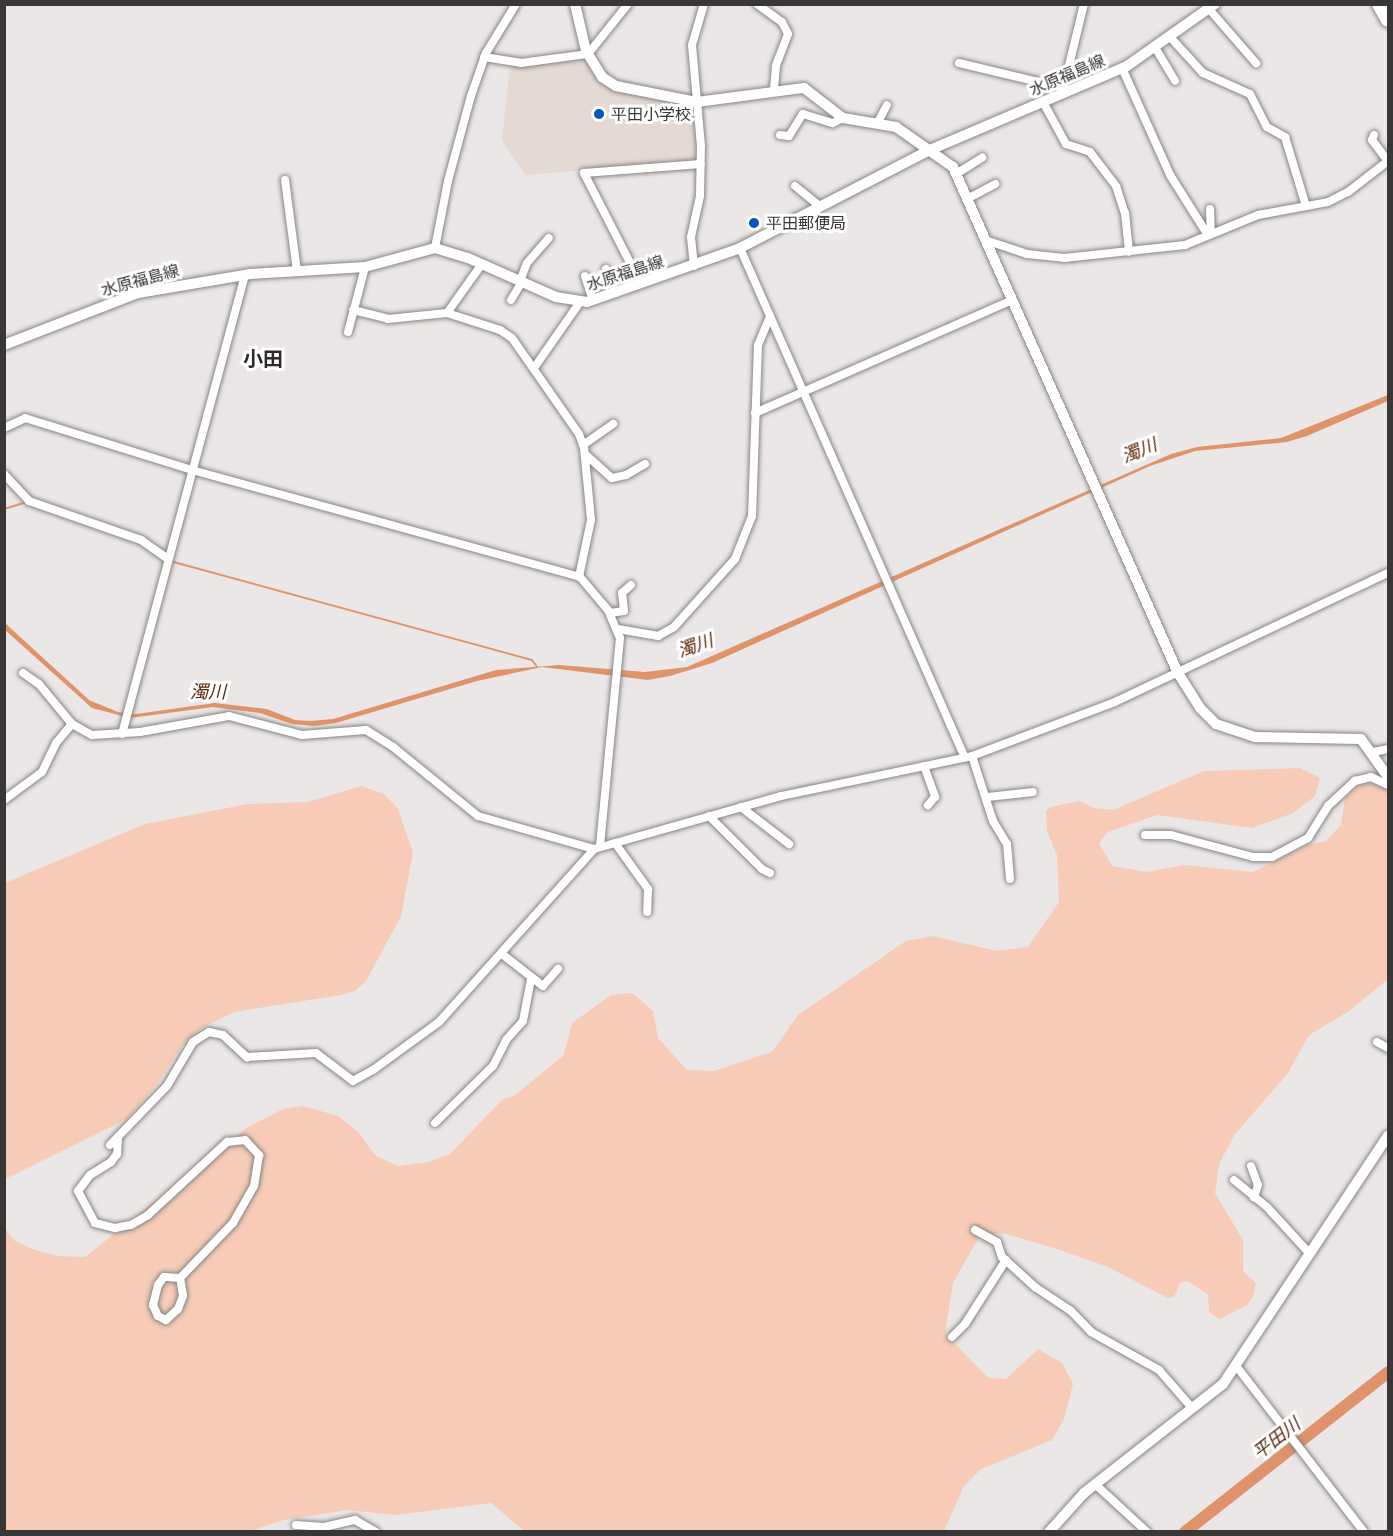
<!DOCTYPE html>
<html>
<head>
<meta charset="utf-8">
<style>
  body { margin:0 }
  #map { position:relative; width:1393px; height:1536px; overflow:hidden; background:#ebe7e6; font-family:"Noto Serif","Noto Sans JP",serif }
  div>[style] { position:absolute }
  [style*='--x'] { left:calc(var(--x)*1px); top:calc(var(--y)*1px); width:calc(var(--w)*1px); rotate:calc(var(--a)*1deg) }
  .built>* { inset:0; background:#e4d9d3 }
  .green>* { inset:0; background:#f7cbb5 }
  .water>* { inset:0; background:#df936a }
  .stream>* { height:2px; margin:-1px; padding:0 1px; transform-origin:1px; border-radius:1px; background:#df936a }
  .river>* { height:12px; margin:-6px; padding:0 6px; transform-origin:6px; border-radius:6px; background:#df936a }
  .roads { filter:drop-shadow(0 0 2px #888483) drop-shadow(0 0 2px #888483) }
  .street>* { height:8px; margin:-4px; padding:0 4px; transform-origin:4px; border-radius:4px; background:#fff }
  .secondary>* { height:10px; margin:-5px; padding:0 5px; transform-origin:5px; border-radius:5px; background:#fff }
  .highway>* { height:14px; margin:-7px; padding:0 7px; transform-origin:7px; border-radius:7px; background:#fff }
  .dots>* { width:16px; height:16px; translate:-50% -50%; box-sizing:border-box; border:3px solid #fff; border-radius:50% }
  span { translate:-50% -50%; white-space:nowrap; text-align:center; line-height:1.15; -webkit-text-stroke:6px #fff; paint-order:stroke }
  .street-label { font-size:16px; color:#383736 }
  .poi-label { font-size:16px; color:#383736 }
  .left { translate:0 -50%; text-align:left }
  .water-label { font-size:18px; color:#5a290a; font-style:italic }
  .quarter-label { font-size:20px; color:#2d2a29; font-weight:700 }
  .frame { position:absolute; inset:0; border:6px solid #383736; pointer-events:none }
</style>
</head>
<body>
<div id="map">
  <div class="built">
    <i style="clip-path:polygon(585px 57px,600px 79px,695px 106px,698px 161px,525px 175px,502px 140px,510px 65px)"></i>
  </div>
  <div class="green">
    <i style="clip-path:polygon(1300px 768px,1320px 778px,1315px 796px,1293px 813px,1252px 828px,1157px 815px,1108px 832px,1099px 843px,1112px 866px,1147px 872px,1184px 865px,1253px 872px,1308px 845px,1326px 841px,1341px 825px,1345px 798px,1364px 783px,1380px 782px,1388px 787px,1388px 979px,1349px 1011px,1309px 1035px,1288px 1073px,1235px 1134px,1219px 1164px,1215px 1193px,1243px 1240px,1243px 1271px,1256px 1283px,1253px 1297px,1247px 1305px,1219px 1319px,1209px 1312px,1208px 1294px,1187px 1281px,1180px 1283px,1174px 1297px,1168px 1298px,1108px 1267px,1057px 1249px,1003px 1233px,979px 1237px,953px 1283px,945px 1333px,988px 1378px,1006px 1379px,1038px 1349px,1062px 1363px,1073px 1384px,1064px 1419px,1052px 1440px,981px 1469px,964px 1486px,944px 1531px,524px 1531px,491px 1503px,395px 1515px,348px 1510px,283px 1520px,251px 1531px,5px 1531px,4px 1227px,15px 1241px,35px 1250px,58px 1256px,85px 1257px,248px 1127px,283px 1109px,303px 1106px,338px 1116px,358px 1132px,376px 1156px,398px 1166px,429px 1162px,450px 1154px,503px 1099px,514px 1096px,564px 1055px,572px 1023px,611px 995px,632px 993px,653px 1011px,658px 1038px,687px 1070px,714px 1071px,772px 1052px,798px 1015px,906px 941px,932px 936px,997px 951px,1028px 947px,1059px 902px,1057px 855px,1047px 831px,1046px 811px,1050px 807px,1080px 801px,1093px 808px,1113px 810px,1204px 771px)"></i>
    <i style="clip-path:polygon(361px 786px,384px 794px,398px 809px,413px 852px,401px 916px,366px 981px,355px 991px,341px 995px,234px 1012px,200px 1029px,183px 1044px,158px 1083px,127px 1119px,5px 1179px,5px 883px,145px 824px,248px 804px,308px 802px)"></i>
  </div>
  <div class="water">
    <i style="clip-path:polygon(1388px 395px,1388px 401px,1307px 436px,1287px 442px,1195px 451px,1150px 466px,712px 663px,670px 676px,648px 680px,542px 667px,477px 681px,336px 723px,314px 726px,292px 724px,260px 713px,213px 707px,130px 718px,92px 708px,5px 630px,5px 623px,89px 700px,118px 712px,136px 714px,215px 703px,267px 709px,295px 720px,310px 721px,333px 719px,496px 670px,559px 665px,645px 672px,687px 667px,1171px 454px,1197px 447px,1281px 438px)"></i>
  </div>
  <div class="stream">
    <i style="--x:4;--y:509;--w:24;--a:-17"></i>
    <i style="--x:170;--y:561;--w:375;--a:15.3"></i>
    <i style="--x:532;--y:660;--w:9;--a:54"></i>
  </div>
  <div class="river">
    <i style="--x:1185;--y:1532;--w:258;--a:-38.2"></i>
  </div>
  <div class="roads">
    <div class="street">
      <i style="--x:757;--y:4;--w:31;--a:36"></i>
      <i style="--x:782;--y:22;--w:13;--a:63"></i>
      <i style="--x:788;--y:34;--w:34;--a:111"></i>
      <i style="--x:776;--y:66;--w:25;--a:95"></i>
      <i style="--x:1209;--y:9;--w:72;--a:49"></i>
      <i style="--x:1171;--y:38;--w:47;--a:47.6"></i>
      <i style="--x:1203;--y:73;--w:51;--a:24.1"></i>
      <i style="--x:1250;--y:94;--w:37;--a:63"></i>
      <i style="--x:1267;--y:127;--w:21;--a:29"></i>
      <i style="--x:1285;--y:137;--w:72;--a:73.1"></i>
      <i style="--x:1156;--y:49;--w:37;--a:59"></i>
      <i style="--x:484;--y:57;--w:37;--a:9"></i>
      <i style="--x:521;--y:63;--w:68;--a:-7.7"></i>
      <i style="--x:588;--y:54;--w:64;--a:-51.3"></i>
      <i style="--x:959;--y:63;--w:107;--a:13.5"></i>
      <i style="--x:1122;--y:68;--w:117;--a:65.8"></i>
      <i style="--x:1170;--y:175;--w:71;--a:57.7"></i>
      <i style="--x:1063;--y:90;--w:89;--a:-76.3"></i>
      <i style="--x:1043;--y:102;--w:48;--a:61.3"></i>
      <i style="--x:1066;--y:144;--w:25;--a:18"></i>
      <i style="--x:1090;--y:152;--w:43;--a:52.6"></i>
      <i style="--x:1116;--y:186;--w:28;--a:72"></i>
      <i style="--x:1125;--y:213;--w:39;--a:84"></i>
      <i style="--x:878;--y:122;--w:19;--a:-62"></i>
      <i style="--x:780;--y:135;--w:9;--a:6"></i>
      <i style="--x:789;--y:136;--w:26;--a:-58"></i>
      <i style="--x:803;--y:114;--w:31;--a:17"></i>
      <i style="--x:833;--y:123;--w:11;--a:-27"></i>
      <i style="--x:1374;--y:135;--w:5;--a:112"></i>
      <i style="--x:1372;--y:140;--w:26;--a:53"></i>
      <i style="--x:956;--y:174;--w:31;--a:-32"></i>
      <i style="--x:285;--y:180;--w:92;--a:82.5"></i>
      <i style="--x:795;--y:186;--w:33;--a:39"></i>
      <i style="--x:967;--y:199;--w:32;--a:-28"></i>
      <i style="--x:1210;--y:209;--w:25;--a:88"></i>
      <i style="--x:985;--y:240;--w:44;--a:18.4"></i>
      <i style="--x:1027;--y:254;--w:37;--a:6"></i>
      <i style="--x:1064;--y:258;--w:122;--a:-6.1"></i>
      <i style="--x:1185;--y:245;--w:79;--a:-22.3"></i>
      <i style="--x:1258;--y:215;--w:71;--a:-10.5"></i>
      <i style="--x:1328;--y:202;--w:22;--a:-27"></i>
      <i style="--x:1348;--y:192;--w:51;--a:-37.8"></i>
      <i style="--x:435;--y:248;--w:68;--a:-79"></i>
      <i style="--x:448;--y:181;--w:88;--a:-74.9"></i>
      <i style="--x:471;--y:96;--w:46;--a:-70.8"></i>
      <i style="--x:486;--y:53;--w:57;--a:-58.5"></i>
      <i style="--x:740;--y:248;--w:557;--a:66.19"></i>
      <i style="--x:694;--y:266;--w:29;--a:-96"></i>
      <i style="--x:691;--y:237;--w:42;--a:-77.6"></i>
      <i style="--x:700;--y:196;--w:50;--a:-88.9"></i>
      <i style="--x:701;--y:146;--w:101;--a:-95.1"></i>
      <i style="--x:692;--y:45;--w:43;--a:-73.7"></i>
      <i style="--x:606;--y:269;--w:26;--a:67"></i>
      <i style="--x:585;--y:276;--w:25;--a:72"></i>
      <i style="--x:520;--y:281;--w:19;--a:-69"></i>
      <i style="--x:527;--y:263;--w:33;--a:-49"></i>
      <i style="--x:641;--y:284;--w:125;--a:-117.2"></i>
      <i style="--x:584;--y:173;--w:117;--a:-4.4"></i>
      <i style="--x:511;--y:300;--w:21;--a:-59"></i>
      <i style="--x:353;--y:310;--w:36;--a:14"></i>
      <i style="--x:388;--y:319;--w:59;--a:-5.8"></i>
      <i style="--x:447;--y:313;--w:56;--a:17.8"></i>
      <i style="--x:500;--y:330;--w:14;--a:34"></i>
      <i style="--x:512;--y:338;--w:117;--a:55.1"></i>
      <i style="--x:579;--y:434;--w:15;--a:70"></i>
      <i style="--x:584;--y:448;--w:72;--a:84.4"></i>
      <i style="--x:591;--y:520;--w:58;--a:101.9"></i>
      <i style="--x:447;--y:313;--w:60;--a:-54.5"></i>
      <i style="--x:348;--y:332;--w:67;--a:-75.3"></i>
      <i style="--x:534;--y:368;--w:80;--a:-55.1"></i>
      <i style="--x:755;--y:413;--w:281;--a:-23.7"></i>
      <i style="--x:4;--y:428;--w:23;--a:-25"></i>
      <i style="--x:25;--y:418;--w:175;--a:17.3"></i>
      <i style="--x:192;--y:470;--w:402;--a:15.4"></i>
      <i style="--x:580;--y:577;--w:43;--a:49.7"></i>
      <i style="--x:608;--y:610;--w:30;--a:67"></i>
      <i style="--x:620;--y:638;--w:210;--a:95.5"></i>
      <i style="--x:583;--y:445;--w:37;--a:-35"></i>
      <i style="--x:585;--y:454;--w:36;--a:42"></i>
      <i style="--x:612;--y:478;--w:14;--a:-12"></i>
      <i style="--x:626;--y:475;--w:22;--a:-30"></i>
      <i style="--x:4;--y:474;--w:37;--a:47"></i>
      <i style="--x:29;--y:501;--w:119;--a:19.2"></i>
      <i style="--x:141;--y:540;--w:32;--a:35"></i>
      <i style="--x:610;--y:613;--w:14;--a:-8"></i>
      <i style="--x:624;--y:611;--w:18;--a:-96"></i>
      <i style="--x:622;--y:593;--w:12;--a:-42"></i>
      <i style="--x:618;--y:629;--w:41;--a:9.9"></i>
      <i style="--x:658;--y:636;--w:18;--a:-29"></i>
      <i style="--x:674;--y:627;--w:91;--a:-48.1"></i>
      <i style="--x:735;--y:559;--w:46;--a:-68.4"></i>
      <i style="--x:752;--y:516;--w:171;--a:-88"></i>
      <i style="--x:758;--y:345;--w:30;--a:-67"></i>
      <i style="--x:23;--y:673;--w:19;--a:35"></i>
      <i style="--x:39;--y:684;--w:52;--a:50.5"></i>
      <i style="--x:72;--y:724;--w:23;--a:29"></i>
      <i style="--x:92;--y:735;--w:48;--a:-3.6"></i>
      <i style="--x:140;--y:732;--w:90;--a:-10.2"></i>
      <i style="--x:229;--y:716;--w:75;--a:14.6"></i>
      <i style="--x:302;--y:735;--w:64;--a:-4.5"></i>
      <i style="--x:366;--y:730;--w:32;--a:32"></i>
      <i style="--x:393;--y:747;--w:109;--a:39.1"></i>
      <i style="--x:478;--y:816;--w:121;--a:15.9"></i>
      <i style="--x:594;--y:849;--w:194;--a:-15.8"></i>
      <i style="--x:781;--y:796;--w:195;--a:-11.8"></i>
      <i style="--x:972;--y:756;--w:153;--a:-20.7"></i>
      <i style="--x:1115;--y:702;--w:302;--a:-25.3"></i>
      <i style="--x:122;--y:734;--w:475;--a:-75"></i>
      <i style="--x:1373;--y:752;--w:15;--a:-11"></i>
      <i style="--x:972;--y:756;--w:68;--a:72.1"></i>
      <i style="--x:993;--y:821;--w:27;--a:59"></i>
      <i style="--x:1007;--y:844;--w:35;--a:85"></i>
      <i style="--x:924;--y:766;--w:33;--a:70"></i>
      <i style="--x:935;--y:797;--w:11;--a:131"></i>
      <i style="--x:988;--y:797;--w:45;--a:-6.3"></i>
      <i style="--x:4;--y:800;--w:47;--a:-36.4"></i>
      <i style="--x:42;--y:772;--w:32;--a:-64"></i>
      <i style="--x:56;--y:743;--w:25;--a:-50"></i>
      <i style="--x:741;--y:807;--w:61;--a:37.6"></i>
      <i style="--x:709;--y:816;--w:75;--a:45"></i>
      <i style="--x:762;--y:869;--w:9;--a:27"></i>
      <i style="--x:1145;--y:835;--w:26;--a:0"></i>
      <i style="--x:1171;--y:835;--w:85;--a:15"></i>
      <i style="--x:1253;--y:857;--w:19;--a:0"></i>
      <i style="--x:1272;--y:857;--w:41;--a:-27.8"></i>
      <i style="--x:1308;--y:838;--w:38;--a:-58"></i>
      <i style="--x:1328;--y:806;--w:37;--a:-43"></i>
      <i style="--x:1355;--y:781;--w:16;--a:-14"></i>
      <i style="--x:1371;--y:777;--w:19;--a:25"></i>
      <i style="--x:615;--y:843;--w:57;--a:54.3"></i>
      <i style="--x:648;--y:889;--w:23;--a:92"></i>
      <i style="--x:502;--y:954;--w:52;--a:38"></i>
      <i style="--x:543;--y:986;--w:23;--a:-49"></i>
      <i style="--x:1377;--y:1042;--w:13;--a:29"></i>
      <i style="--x:435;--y:1123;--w:81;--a:-44.5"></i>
      <i style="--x:493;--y:1066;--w:29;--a:-63"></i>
      <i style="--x:506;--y:1040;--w:25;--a:-48"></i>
      <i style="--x:523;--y:1021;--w:43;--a:-79.2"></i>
      <i style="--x:118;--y:1137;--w:17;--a:93"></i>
      <i style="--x:117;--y:1154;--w:10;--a:127"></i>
      <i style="--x:111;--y:1162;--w:25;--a:148"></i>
      <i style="--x:90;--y:1175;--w:20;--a:127"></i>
      <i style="--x:78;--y:1191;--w:36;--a:62"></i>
      <i style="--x:95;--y:1223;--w:21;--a:14"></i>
      <i style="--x:115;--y:1228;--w:16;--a:-11"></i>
      <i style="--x:131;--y:1225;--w:20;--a:-30"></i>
      <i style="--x:148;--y:1215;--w:108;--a:-42.7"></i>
      <i style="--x:227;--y:1142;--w:18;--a:-6"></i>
      <i style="--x:245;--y:1140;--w:21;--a:47"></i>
      <i style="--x:259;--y:1155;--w:31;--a:99"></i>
      <i style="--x:254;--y:1186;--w:43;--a:119.6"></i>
      <i style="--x:233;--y:1223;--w:76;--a:133.9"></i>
      <i style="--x:180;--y:1278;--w:16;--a:-176"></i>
      <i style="--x:164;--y:1277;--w:10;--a:127"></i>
      <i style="--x:158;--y:1285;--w:21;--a:104"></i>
      <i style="--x:153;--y:1305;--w:12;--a:66"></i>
      <i style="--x:158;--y:1316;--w:9;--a:27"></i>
      <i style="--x:166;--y:1320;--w:16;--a:-43"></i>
      <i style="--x:178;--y:1309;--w:14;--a:-69"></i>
      <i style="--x:183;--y:1296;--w:18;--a:-99"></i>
      <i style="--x:110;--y:1145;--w:82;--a:-46"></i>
      <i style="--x:167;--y:1086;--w:51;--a:-59.4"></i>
      <i style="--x:193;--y:1042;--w:19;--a:-32"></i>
      <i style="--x:209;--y:1032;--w:14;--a:12"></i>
      <i style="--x:223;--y:1035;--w:33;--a:43"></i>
      <i style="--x:247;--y:1057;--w:69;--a:-3.3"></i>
      <i style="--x:316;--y:1053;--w:46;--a:37.1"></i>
      <i style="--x:353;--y:1081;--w:23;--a:-29"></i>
      <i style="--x:373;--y:1070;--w:82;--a:-36"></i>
      <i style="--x:439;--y:1022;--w:232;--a:-48.1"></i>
      <i style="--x:1251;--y:1166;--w:20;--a:70"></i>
      <i style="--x:1258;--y:1185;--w:13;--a:108"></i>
      <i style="--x:1234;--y:1180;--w:43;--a:39.3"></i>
      <i style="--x:1267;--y:1207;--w:64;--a:47.5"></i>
      <i style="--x:975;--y:1230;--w:25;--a:29"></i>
      <i style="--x:997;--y:1242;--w:16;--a:72"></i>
      <i style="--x:1002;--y:1257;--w:45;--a:42.3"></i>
      <i style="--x:1035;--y:1287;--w:43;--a:33.7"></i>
      <i style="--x:1071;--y:1311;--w:29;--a:46"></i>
      <i style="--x:1091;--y:1332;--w:78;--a:29.2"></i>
      <i style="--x:1159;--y:1370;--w:50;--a:49"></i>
      <i style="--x:952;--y:1337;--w:18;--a:-45"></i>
      <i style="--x:965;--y:1324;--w:76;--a:-57.4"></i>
      <i style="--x:1237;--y:1367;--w:208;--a:52.4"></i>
      <i style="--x:1095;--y:1484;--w:71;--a:42.7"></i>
      <i style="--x:296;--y:1525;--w:28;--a:4"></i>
      <i style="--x:324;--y:1527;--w:32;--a:-13"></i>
      <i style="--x:355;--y:1520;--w:24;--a:30"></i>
    </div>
    <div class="secondary">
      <i style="--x:575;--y:4;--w:48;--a:76.8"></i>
      <i style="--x:586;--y:51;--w:31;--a:58"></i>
      <i style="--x:602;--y:77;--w:17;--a:33"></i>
      <i style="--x:616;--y:86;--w:83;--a:11.2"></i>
      <i style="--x:697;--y:102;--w:108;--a:-7.5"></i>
      <i style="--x:804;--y:88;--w:49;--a:37.6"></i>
      <i style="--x:843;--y:118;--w:54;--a:9.6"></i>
      <i style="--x:896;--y:127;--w:70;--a:35.1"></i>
      <i style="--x:953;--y:167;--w:554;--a:66.03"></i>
      <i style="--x:1178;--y:673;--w:41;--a:57.8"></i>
      <i style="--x:1200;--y:708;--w:23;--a:45"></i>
      <i style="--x:1216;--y:724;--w:41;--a:18.4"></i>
      <i style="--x:1255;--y:737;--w:106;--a:1.1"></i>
      <i style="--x:1361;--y:739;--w:47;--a:54.6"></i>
      <i style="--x:4;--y:345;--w:144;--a:-21.2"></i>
      <i style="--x:138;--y:293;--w:114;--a:-9.6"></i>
      <i style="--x:250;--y:274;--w:115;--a:-3.5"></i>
      <i style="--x:365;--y:267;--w:73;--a:-15.2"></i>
      <i style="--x:435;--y:248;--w:34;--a:17"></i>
      <i style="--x:468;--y:258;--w:96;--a:23.9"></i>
      <i style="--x:556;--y:297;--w:31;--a:9"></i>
      <i style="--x:587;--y:302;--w:162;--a:-19.4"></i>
      <i style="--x:740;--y:248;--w:214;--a:-27.3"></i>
      <i style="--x:930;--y:150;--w:214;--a:-23.1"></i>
      <i style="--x:1127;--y:66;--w:108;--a:-35.2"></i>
      <i style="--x:1049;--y:1532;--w:52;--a:-48.1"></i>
      <i style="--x:1084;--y:1493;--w:177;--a:-38.1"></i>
      <i style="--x:1223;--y:1384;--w:298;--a:-56.4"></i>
    </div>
    <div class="highway">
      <i style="--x:1379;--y:4;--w:18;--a:61"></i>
    </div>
  </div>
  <div class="dots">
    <i style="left:599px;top:114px;background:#0055be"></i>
    <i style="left:754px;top:223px;background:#0055be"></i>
  </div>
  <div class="street-label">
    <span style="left:1067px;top:75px;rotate:-23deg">水原福島線</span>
    <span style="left:625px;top:273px;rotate:-18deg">水原福島線</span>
    <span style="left:140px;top:280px;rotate:-15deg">水原福島線</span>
  </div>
  <div class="poi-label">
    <span class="left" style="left:611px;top:114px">平田小学校</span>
    <span class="left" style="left:766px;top:223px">平田郵便局</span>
  </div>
  <div class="water-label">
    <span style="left:1139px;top:450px;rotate:-22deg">濁川</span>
    <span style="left:695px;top:645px;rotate:-19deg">濁川</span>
    <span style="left:208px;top:691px">濁川</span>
    <span style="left:1276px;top:1438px;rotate:-38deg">平田川</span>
  </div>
  <div class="quarter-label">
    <span style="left:263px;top:358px">小田</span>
  </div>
  <div class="frame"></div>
</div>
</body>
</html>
